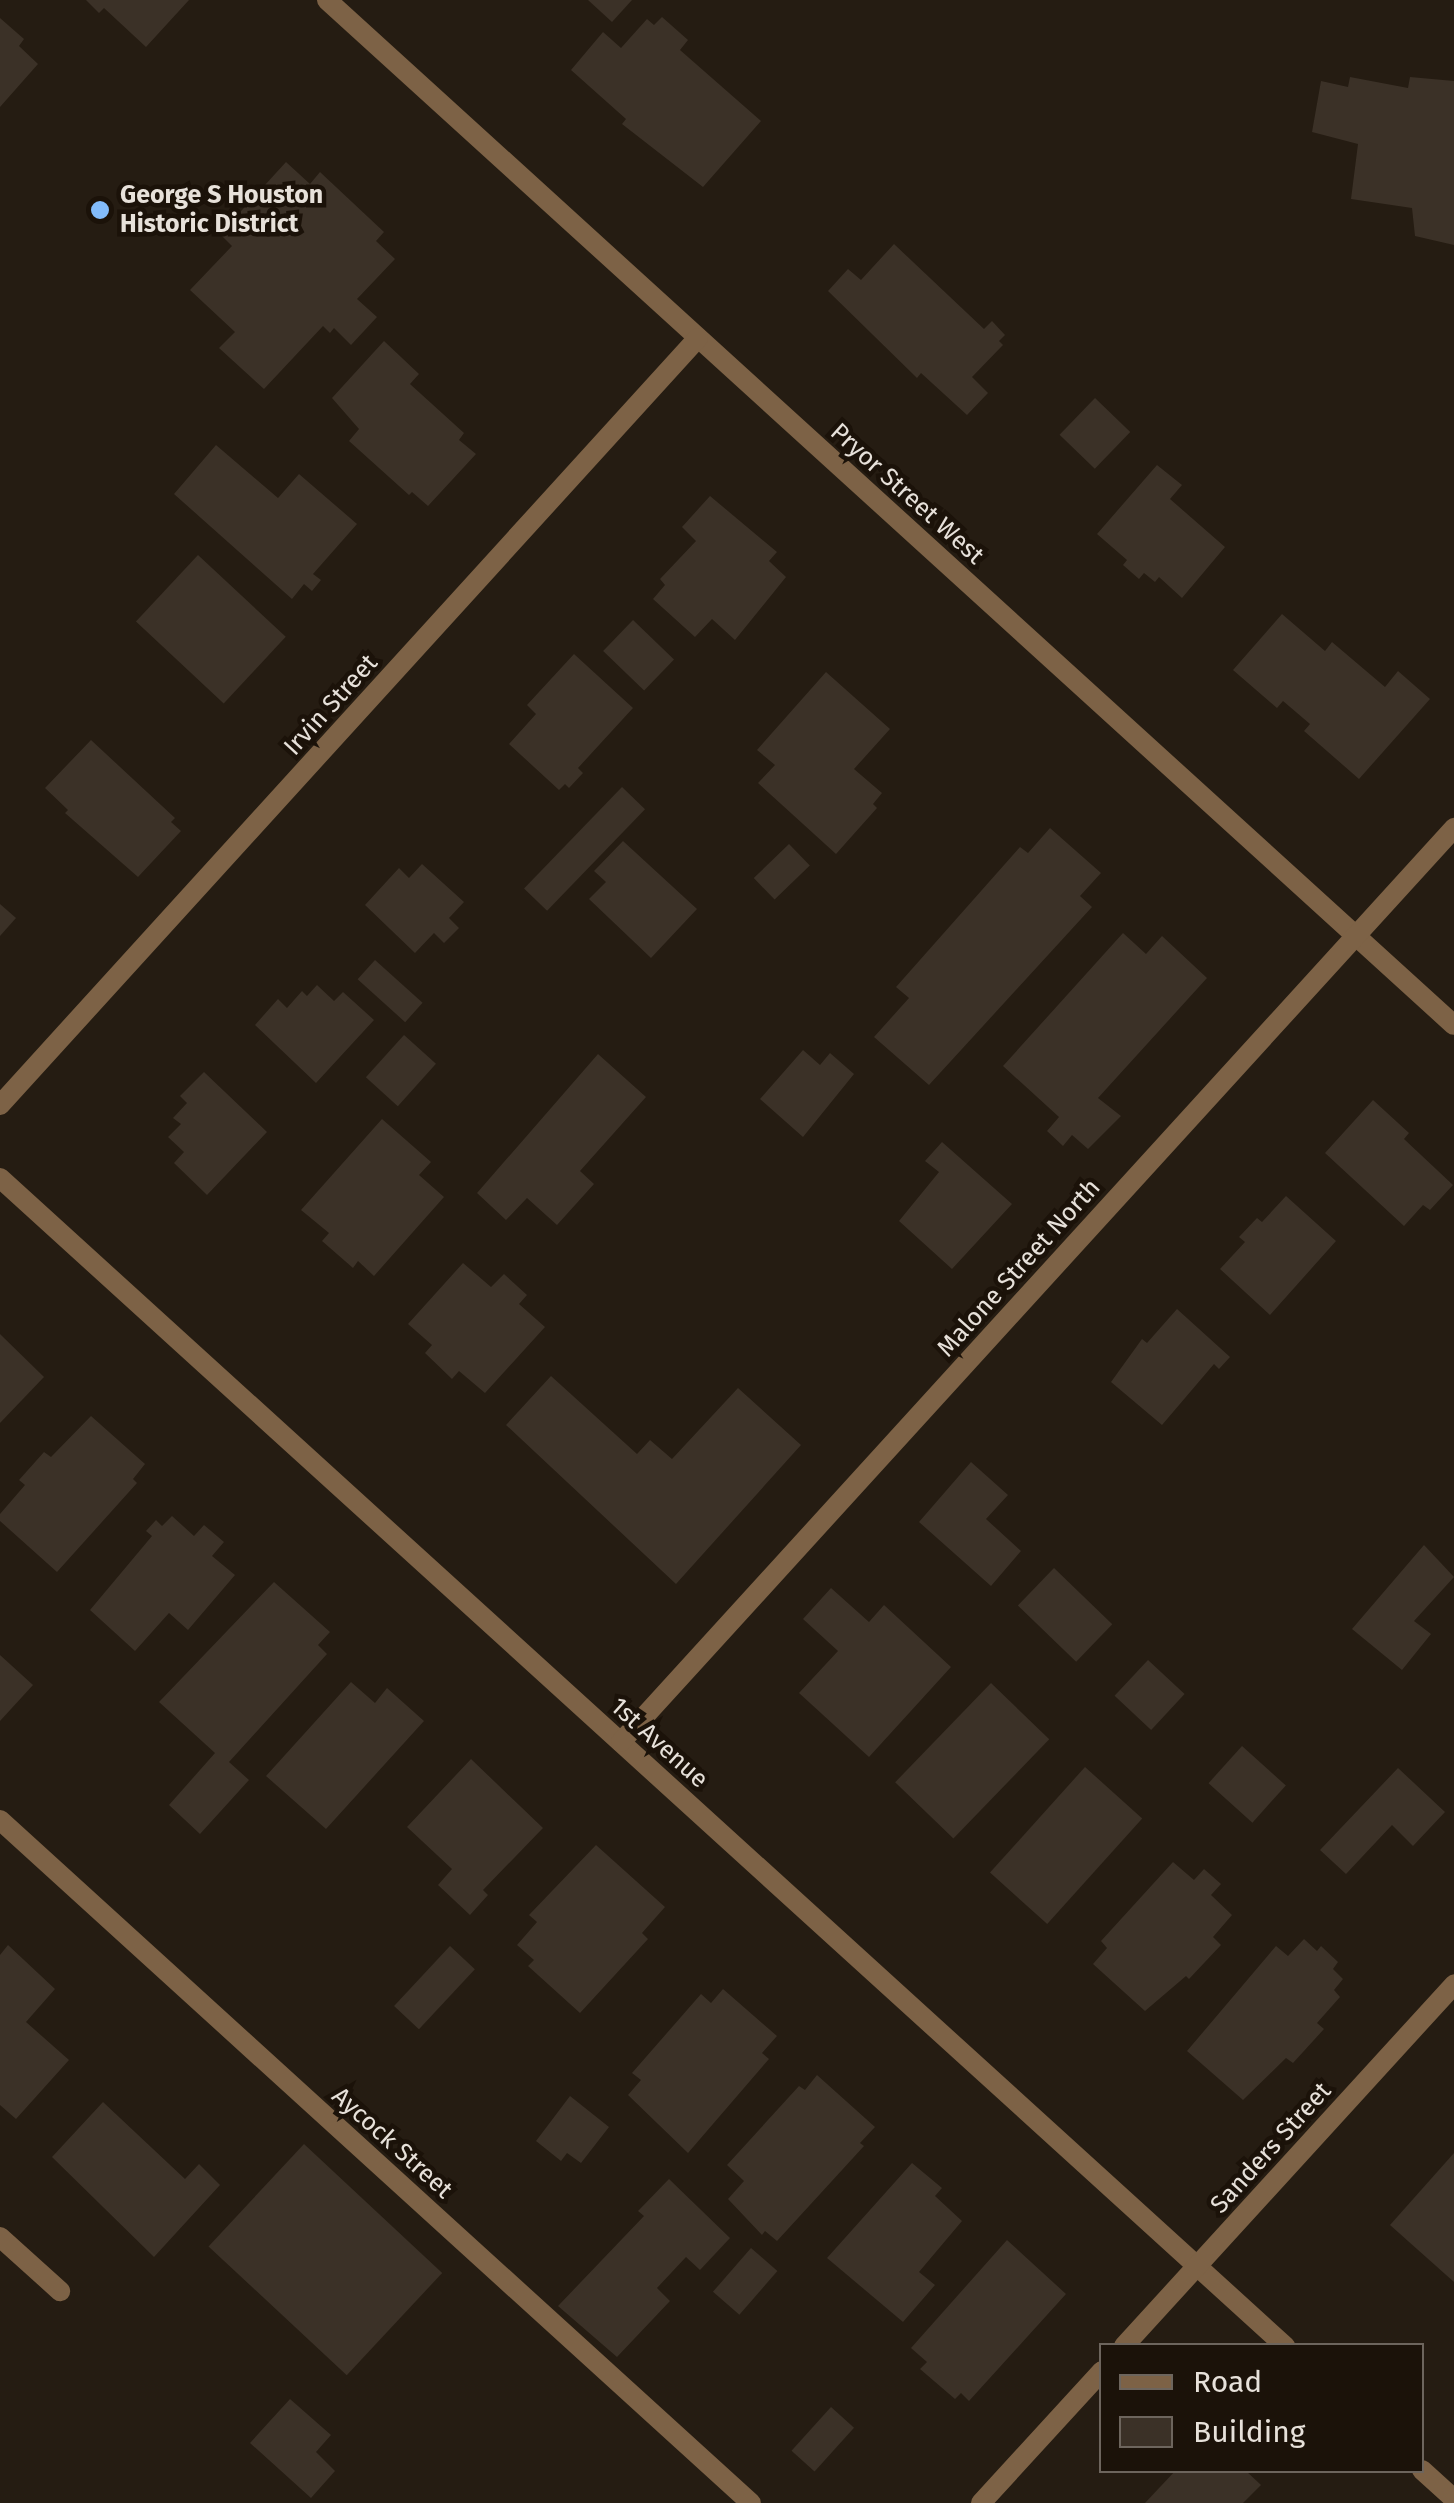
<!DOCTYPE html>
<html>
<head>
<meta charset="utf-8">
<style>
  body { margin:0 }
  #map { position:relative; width:1454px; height:2503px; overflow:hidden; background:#251c12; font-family:"Fira Sans",sans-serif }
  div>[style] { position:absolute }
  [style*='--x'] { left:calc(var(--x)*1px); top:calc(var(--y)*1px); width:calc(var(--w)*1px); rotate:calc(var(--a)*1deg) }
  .building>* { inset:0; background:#3b3127; transform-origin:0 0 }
  .lane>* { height:20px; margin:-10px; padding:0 10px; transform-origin:10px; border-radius:10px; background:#7d6246 }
  .street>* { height:20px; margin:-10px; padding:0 10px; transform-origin:10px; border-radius:10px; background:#7d6246 }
  .dots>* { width:28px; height:28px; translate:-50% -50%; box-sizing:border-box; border:5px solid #1b1209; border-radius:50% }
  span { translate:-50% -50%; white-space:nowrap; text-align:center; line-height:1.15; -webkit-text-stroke:9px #1b1209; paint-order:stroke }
  .poi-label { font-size:25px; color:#e7e1da; font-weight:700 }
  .left { translate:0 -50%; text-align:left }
  .street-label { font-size:25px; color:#e7e1da }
  .legend { position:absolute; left:1099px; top:2343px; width:325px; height:130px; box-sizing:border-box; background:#1b1209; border:2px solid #6d655d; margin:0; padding:12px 18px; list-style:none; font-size:30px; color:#e7e1da }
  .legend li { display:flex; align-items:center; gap:20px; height:50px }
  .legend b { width:50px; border:2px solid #6d655d }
</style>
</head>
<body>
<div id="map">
  <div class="building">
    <i style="clip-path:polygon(86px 0,189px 0,146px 47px,104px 8px,99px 13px)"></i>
    <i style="clip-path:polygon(588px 0,632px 0,612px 22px)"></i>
    <i style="clip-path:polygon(662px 17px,688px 40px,680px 50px,761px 121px,703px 187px,622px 124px,626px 119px,571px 70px,603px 32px,621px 48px,647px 19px,654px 25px)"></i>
    <i style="clip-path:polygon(0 18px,24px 39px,19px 46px,38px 64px,0 107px)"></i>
    <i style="clip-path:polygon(1350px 77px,1408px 88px,1410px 77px,1454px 81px,1454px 245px,1415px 236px,1412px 208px,1351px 199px,1358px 144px,1312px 132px,1321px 81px,1348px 87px)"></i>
    <i style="clip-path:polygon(286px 162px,310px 184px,320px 172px,384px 232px,376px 241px,395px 259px,357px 299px,377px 317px,351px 345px,334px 328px,330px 333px,323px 326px,264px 389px,219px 348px,235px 332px,190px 290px,232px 246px,220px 234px)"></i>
    <i style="clip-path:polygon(894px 244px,984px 329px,992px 321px,1005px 335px,999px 341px,1003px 345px,972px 377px,988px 393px,967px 415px,921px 373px,917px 378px,828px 291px,848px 269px,861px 280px)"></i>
    <i style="clip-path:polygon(384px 341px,419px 374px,410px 384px,464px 433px,459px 440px,476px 454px,428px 506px,412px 492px,409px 495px,349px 441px,359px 429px,332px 398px)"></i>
    <i style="left:1095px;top:398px;width:49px;height:51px;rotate:44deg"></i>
    <i style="clip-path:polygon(216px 445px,278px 498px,299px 474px,357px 524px,313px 574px,321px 580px,312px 591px,304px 584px,292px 599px,174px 494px)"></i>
    <i style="clip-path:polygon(1157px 465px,1182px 485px,1170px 499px,1225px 547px,1182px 598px,1159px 577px,1155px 582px,1144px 573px,1139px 579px,1123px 565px,1127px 560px,1097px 534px)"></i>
    <i style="clip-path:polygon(710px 496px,777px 552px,769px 561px,786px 577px,735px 640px,712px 619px,695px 637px,653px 599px,665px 585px,660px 579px,696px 541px,682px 527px)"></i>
    <i style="left:198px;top:555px;width:120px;height:91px;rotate:43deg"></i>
    <i style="clip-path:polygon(1282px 614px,1325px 651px,1332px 642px,1385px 687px,1398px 671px,1430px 699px,1359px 779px,1304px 731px,1310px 724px,1283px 701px,1277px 708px,1233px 670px)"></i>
    <i style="left:633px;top:620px;width:57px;height:43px;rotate:44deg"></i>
    <i style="clip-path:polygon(574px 654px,633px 708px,578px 768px,583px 773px,569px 788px,565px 784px,559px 790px,509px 744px,536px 714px,527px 705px)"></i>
    <i style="clip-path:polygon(826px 672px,890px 729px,854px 769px,882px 793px,873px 804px,877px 808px,836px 854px,758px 783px,775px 765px,757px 750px)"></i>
    <i style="clip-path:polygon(91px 740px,175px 818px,171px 822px,181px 831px,138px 877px,65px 813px,68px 810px,45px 788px)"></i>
    <i style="left:622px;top:787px;width:32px;height:141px;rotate:44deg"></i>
    <i style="clip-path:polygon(1050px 828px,1101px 873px,1080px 896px,1092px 907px,929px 1085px,874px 1037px,909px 998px,896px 987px,1020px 847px,1028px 853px)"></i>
    <i style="clip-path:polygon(623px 841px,697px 909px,651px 958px,589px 899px,606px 882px,594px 871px)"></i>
    <i style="left:789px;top:844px;width:30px;height:49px;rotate:46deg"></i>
    <i style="clip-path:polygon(422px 864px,464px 902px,449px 918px,459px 928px,444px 943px,434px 933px,415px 953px,365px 905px,399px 868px,409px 878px)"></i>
    <i style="clip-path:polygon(0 904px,16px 918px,0 936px)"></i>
    <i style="clip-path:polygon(1123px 933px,1146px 954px,1162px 936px,1207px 978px,1098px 1098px,1121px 1116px,1088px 1149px,1072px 1135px,1063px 1146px,1047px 1131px,1059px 1117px,1003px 1066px)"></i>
    <i style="left:375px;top:960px;width:64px;height:26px;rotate:42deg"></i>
    <i style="clip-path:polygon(317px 985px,334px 1001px,343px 992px,374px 1020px,316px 1083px,255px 1025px,278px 999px,287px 1008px,302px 991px,307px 996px)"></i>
    <i style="left:404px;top:1035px;width:43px;height:57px;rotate:42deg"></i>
    <i style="clip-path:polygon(803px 1050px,820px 1065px,830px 1053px,854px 1074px,803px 1137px,760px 1099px)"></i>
    <i style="clip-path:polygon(598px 1054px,646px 1097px,580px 1171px,594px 1184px,557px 1225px,527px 1198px,506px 1220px,477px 1193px)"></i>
    <i style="clip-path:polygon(204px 1072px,267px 1132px,207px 1195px,174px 1163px,184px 1152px,168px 1137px,181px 1124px,173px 1118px,187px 1103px,180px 1096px)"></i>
    <i style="clip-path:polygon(1373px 1100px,1409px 1133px,1404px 1139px,1453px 1185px,1430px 1210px,1423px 1205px,1404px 1226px,1325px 1153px)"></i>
    <i style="clip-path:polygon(382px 1119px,431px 1162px,419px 1175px,444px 1197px,374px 1276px,358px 1261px,353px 1268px,322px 1241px,329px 1233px,301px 1210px)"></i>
    <i style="clip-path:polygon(942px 1142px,1012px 1204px,952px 1269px,899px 1221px,939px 1172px,925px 1161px)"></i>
    <i style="clip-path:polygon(1286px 1196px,1336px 1241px,1270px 1315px,1220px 1269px,1245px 1242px,1239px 1237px,1257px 1218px,1262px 1222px)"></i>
    <i style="clip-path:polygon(463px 1263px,491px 1287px,504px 1274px,527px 1295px,519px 1304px,545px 1327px,485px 1393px,459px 1371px,452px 1379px,425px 1353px,432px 1345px,408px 1324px)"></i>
    <i style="clip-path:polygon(1177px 1309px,1230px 1357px,1219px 1369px,1214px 1364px,1162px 1425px,1111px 1382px,1142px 1339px,1147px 1343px)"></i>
    <i style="clip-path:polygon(0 1334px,44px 1377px,0 1423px)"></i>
    <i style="clip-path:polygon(551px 1376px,637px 1454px,650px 1440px,672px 1459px,738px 1388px,801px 1445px,676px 1584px,506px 1425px)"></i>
    <i style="clip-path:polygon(91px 1416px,145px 1464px,133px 1479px,137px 1483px,57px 1572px,0 1521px,0 1514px,25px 1485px,19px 1480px,44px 1452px,51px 1457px)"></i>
    <i style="clip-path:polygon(971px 1462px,1008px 1495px,986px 1519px,1021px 1551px,991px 1586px,919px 1522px)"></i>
    <i style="clip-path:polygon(172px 1516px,194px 1536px,204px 1525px,224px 1542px,212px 1556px,235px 1575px,188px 1630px,169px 1613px,135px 1651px,90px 1610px,152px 1536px,146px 1531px,156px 1520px,162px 1526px)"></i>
    <i style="clip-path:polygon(1424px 1545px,1454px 1577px,1414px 1621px,1431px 1634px,1402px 1670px,1352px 1629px)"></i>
    <i style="left:1054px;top:1568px;width:81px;height:52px;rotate:44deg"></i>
    <i style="clip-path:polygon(274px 1582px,330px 1632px,318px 1645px,327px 1654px,229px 1762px,249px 1780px,200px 1834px,169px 1805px,215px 1753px,159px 1702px)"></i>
    <i style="clip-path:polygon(831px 1588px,869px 1622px,884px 1605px,951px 1667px,869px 1757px,799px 1693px,838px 1651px,803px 1619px)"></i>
    <i style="clip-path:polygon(0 1655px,33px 1685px,0 1721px)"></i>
    <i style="left:1148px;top:1660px;width:50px;height:49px;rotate:43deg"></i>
    <i style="clip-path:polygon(351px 1682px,375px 1703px,387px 1688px,424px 1721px,326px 1829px,266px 1776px)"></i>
    <i style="left:991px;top:1683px;width:81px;height:138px;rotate:44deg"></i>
    <i style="left:1242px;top:1746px;width:59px;height:50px;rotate:42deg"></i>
    <i style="clip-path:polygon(471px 1759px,543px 1828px,483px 1890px,488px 1895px,470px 1915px,438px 1885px,452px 1869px,407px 1827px)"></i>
    <i style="left:1085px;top:1767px;width:77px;height:142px;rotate:42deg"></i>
    <i style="clip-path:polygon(1398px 1768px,1445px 1812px,1413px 1846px,1392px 1825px,1346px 1874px,1320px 1850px)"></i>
    <i style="clip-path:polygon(596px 1845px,665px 1907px,642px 1933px,648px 1939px,580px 2013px,528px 1966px,534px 1960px,517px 1945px,537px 1922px,529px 1915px)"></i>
    <i style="clip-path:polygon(1173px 1862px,1194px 1880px,1204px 1869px,1221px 1884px,1211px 1895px,1232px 1915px,1213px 1937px,1221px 1945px,1189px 1979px,1186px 1976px,1145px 2011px,1093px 1964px,1107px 1948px,1101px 1941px)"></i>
    <i style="clip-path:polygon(1304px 1939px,1317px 1951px,1321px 1946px,1338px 1962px,1333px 1969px,1343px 1979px,1334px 1990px,1340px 1997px,1317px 2023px,1324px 2029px,1293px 2063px,1286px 2058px,1243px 2100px,1187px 2051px,1276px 1946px,1288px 1956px)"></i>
    <i style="clip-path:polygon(8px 1945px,55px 1989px,26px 2022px,69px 2060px,16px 2119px,0 2105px,0 1955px)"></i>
    <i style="left:450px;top:1946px;width:34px;height:82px;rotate:43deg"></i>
    <i style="clip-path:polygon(723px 1989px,777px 2036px,762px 2053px,769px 2059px,688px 2153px,628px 2095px,641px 2080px,632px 2073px,701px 1994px,711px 2003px)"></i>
    <i style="clip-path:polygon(817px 2075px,875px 2127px,860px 2143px,864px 2146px,777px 2241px,765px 2231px,762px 2235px,728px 2199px,744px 2181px,727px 2165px,799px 2086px,805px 2090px)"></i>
    <i style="clip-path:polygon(570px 2096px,609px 2127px,581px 2163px,567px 2153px,561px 2161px,536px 2141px)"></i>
    <i style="clip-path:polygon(103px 2102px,185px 2179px,199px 2164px,220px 2185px,154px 2257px,52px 2157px)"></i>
    <i style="left:304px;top:2144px;width:189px;height:140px;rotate:43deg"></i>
    <i style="clip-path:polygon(1454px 2153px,1454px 2282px,1390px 2225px)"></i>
    <i style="clip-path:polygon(912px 2163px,942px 2188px,935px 2196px,962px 2221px,919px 2272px,935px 2285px,903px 2322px,827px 2258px)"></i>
    <i style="clip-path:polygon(669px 2179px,730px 2238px,700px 2270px,686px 2257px,657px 2288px,670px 2301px,617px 2357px,558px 2306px,644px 2216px,638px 2211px)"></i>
    <i style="clip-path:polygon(1007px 2240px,1066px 2294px,969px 2401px,961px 2393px,955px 2399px,920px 2369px,927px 2362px,911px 2348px)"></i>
    <i style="left:751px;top:2248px;width:35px;height:58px;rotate:41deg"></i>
    <i style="clip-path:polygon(290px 2399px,331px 2435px,316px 2452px,335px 2471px,311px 2498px,250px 2443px)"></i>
    <i style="left:831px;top:2407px;width:31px;height:59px;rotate:42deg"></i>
    <i style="clip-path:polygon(1176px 2470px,1245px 2470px,1261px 2485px,1243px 2503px,1145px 2503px)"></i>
  </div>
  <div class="lane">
    <i style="--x:0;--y:1820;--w:1015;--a:42.29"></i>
    <i style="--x:0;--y:2237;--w:81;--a:42"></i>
  </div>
  <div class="street">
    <i style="--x:327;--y:0;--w:1523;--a:42.29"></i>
    <i style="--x:0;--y:1105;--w:1037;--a:-47.7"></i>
    <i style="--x:0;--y:1178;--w:1737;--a:42.27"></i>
    <i style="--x:621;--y:1742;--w:1237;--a:-47.65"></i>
    <i style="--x:1124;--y:2346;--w:490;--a:-47.6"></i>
    <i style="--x:1422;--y:2470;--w:43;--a:42.2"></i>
    <i style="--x:981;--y:2503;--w:179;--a:-47.5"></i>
  </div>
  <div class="dots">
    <i style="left:100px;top:210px;background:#83bcfb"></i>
  </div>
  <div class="poi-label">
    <span class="left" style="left:120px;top:210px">George S Houston<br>Historic District</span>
  </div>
  <div class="street-label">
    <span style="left:907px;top:494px;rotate:42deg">Pryor Street West</span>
    <span style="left:331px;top:705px;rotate:-48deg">Irvin Street</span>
    <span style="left:1019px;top:1268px;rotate:-48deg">Malone Street North</span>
    <span style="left:659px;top:1743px;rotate:42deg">1st Avenue</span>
    <span style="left:392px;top:2143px;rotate:42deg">Aycock Street</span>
    <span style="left:1271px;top:2148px;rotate:-48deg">Sanders Street</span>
  </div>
  <ul class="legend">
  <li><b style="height:12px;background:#7d6246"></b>Road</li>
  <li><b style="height:28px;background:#3b3127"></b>Building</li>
  </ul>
</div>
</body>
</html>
